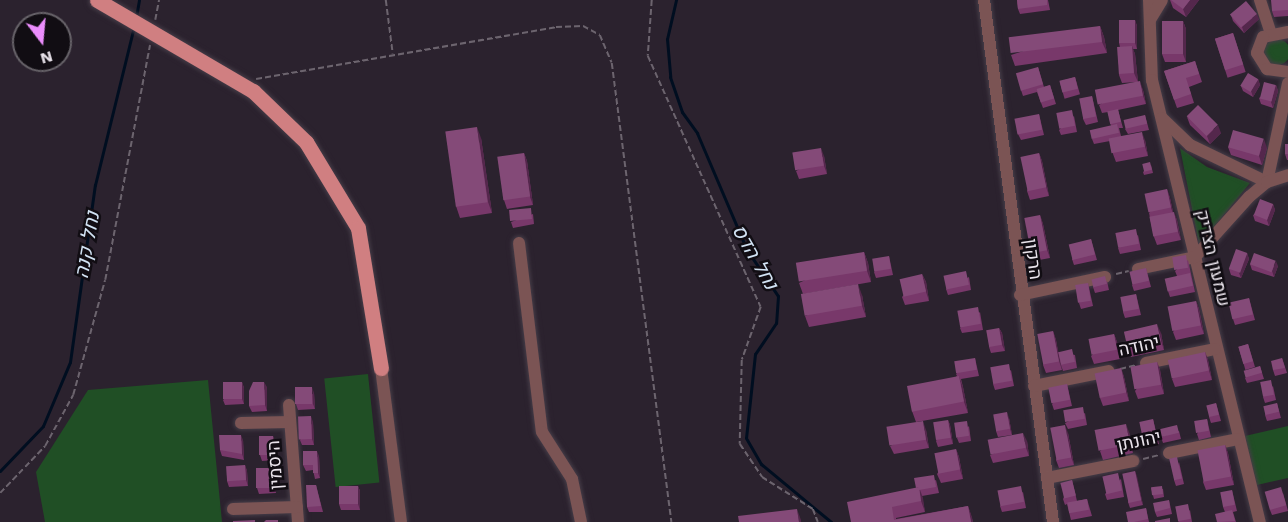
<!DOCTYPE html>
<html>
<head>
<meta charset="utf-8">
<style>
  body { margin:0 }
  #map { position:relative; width:1288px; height:522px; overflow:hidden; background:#2b222e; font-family:"Work Sans",Heebo,sans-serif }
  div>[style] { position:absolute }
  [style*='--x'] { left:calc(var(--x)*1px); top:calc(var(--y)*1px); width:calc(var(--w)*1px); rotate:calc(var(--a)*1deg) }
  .green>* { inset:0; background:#204f25; transform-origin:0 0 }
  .round { border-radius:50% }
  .stream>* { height:3px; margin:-1.5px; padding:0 1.5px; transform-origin:1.5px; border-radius:1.5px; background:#000e20 }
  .path>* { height:1.5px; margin-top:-0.75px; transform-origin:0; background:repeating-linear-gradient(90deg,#6c646e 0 6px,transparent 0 9px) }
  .roads { filter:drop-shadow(0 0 2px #463d48) drop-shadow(0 0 2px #463d48) }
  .minor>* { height:12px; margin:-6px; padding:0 6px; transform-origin:6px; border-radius:6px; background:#7b5454 }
  .major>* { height:15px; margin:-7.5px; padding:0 7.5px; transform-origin:7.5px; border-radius:7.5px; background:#d07f81 }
  .wall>* { inset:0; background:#78386a; transform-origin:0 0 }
  .shaded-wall>* { inset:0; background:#54274c }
  .building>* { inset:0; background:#844a78; transform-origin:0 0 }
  span { translate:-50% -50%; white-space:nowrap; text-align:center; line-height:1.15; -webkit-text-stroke:5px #110d13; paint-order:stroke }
  .street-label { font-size:18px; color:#e9e3eb }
  .water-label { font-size:20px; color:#d2e3f4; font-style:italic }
  .north { position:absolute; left:12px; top:12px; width:60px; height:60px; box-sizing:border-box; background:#110d13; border:2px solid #676369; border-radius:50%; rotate:164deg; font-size:16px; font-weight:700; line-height:24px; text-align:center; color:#e9e3eb }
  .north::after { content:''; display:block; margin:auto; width:21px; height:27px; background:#eb8dfc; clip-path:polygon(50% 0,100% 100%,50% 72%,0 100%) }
</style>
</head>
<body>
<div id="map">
  <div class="green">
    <i class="round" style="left:1264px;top:39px;width:26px;height:26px"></i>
    <i style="clip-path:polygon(1180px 148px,1207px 167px,1250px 183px,1199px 245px)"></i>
    <i style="left:368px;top:374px;width:109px;height:44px;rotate:84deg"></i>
    <i style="clip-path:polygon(208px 380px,222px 522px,45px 522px,36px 472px,88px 390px)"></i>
    <i style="clip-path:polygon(1288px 426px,1288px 478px,1257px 485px,1245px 436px)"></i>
  </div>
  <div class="stream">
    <i style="--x:676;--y:0;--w:40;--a:103"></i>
    <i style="--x:667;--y:39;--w:38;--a:85"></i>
    <i style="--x:670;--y:77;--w:37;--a:71"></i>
    <i style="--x:682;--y:112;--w:26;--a:54"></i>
    <i style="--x:697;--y:133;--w:127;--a:66.9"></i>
    <i style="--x:747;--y:250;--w:55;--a:56"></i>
    <i style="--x:778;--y:296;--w:27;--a:94"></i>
    <i style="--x:776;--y:323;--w:37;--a:124"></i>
    <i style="--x:755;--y:354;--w:84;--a:96.1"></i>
    <i style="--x:746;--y:438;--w:30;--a:60"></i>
    <i style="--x:761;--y:464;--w:91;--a:39.6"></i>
    <i style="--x:136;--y:17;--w:17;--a:-80"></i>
    <i style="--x:0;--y:471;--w:62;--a:-46.3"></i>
    <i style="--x:43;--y:426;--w:69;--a:-67.1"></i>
    <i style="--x:70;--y:362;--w:179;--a:-82"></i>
    <i style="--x:95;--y:185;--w:164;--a:-76.2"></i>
  </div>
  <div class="path">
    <i style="--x:386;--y:0;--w:54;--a:82.6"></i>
    <i style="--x:652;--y:0;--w:56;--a:94.1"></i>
    <i style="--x:648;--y:56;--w:275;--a:65.8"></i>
    <i style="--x:761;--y:307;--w:56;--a:109.7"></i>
    <i style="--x:742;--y:360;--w:84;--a:91.4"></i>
    <i style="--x:740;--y:444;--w:40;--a:56"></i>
    <i style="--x:762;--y:477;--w:60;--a:32.1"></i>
    <i style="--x:813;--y:509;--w:14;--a:69"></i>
    <i style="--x:155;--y:20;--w:20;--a:-79"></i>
    <i style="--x:256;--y:79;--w:304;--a:-9.8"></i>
    <i style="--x:556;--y:27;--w:27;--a:-2"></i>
    <i style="--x:583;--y:26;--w:19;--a:28"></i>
    <i style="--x:600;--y:35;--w:30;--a:67"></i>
    <i style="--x:612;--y:63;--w:463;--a:82.6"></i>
    <i style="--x:1116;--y:274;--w:13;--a:-13"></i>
    <i style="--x:1120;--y:369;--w:16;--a:-14"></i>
    <i style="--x:1143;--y:459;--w:16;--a:-14"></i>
    <i style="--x:0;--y:493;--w:65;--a:-46.2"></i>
    <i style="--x:45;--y:446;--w:58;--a:-61.2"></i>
    <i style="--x:73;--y:395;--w:119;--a:-74.5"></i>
    <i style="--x:105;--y:280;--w:239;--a:-79.2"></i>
  </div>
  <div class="roads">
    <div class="minor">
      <i style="--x:984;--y:0;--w:527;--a:82.47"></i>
      <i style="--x:1149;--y:0;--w:80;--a:87.9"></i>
      <i style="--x:1152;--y:80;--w:455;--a:76.3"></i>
      <i style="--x:1260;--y:0;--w:36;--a:72"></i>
      <i style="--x:1150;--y:20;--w:23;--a:-59"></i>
      <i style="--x:1288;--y:32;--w:25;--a:169"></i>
      <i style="--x:1263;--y:37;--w:17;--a:111"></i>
      <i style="--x:1257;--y:53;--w:19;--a:58"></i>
      <i style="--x:1267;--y:69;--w:21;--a:8"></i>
      <i style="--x:1162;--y:118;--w:39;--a:44"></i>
      <i style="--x:1190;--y:145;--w:85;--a:25.7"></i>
      <i style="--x:1267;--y:182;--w:101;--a:-78"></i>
      <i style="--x:519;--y:243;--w:190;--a:83.1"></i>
      <i style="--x:542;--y:432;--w:56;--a:57.4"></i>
      <i style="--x:572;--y:479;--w:44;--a:78.2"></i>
      <i style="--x:1138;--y:269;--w:58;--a:-11.9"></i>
      <i style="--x:1195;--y:257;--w:81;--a:-48"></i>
      <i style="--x:1249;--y:197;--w:23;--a:-40"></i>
      <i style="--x:1267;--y:182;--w:22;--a:-18"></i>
      <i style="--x:1020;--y:295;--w:87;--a:-12"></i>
      <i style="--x:1146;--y:363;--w:70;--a:-11.5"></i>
      <i style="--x:381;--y:368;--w:155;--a:82.6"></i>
      <i style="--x:1034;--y:386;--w:76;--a:-11.3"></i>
      <i style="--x:289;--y:405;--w:117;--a:85.6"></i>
      <i style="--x:241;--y:423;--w:49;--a:-1.2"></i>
      <i style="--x:1169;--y:453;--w:70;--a:-11.5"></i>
      <i style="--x:1047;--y:478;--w:88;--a:-11.2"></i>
      <i style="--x:233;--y:509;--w:64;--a:-1.8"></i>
    </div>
    <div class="major">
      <i style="--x:97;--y:0;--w:181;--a:30.3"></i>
      <i style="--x:253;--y:91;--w:74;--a:43.9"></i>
      <i style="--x:306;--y:142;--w:100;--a:58.8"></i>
      <i style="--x:358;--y:228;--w:142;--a:80.7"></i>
    </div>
  </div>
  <div class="wall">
    <i style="clip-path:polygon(1017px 0,1048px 0,1050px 10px,1020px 14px,1018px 9px)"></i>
    <i style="clip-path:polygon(1170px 0,1199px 0,1186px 17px,1173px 8px)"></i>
    <i style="clip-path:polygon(1288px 0,1288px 16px,1274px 17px,1272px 11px)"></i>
    <i style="clip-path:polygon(1231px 15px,1259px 19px,1244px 33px,1233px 21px)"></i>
    <i style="clip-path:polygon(1135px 20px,1137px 26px,1137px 49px,1133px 49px,1135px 54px,1138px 82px,1143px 90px,1146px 104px,1118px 110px,1123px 128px,1119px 128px,1121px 136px,1145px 140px,1148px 156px,1116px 162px,1113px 154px,1110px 141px,1094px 144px,1092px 139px,1111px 126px,1108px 112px,1102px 113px,1099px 105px,1137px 82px,1122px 83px,1119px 75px,1120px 47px,1119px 43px)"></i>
    <i style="clip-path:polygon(1183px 21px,1186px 29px,1186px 62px,1165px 62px,1162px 54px)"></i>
    <i style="clip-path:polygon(1100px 26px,1104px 37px,1107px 53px,1015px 66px,1011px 55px)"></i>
    <i style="left:1233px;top:33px;width:41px;height:19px;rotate:72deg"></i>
    <i style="clip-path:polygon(1195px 61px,1202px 82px,1189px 87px,1194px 103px,1177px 108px,1164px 71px)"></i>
    <i style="clip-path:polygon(1038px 67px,1044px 87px,1050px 85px,1056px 104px,1043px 108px,1037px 92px,1023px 96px,1021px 90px)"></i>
    <i style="left:1075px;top:77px;width:18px;height:16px;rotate:74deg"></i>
    <i style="clip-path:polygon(1258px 79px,1260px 85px,1253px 97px,1243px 91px,1241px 86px)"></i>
    <i style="clip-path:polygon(1276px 85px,1278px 91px,1273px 108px,1261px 104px,1259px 98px)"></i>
    <i style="clip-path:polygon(1092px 96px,1098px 122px,1086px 125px,1083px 119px)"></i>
    <i style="clip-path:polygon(1039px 114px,1044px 135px,1021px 140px,1018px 134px)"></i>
    <i style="clip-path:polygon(1145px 115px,1149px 130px,1128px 134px,1125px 129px)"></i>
    <i style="clip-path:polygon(1074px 116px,1077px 132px,1061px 135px,1059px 130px)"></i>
    <i style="clip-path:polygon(1187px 117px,1221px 133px,1210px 144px,1190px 125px)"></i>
    <i style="clip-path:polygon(481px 138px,492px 213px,460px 218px,456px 206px)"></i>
    <i style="clip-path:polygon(1288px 144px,1288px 160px,1287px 160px,1285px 154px)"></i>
    <i style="clip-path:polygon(1228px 147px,1267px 148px,1262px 165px,1231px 155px)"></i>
    <i style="clip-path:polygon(524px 153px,527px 161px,533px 205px,507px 209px,504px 200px)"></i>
    <i style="clip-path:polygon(1039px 153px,1042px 161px,1049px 196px,1030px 200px,1027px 191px)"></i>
    <i style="clip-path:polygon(824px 156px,827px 174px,799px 179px,796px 171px)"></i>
    <i style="clip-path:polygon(1151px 165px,1153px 173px,1144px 175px,1143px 172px)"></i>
    <i style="clip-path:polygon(1167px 189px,1170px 198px,1173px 212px,1177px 220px,1181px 240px,1157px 245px,1154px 237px,1149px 213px)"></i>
    <i style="clip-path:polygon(1273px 204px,1275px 210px,1269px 226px,1255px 221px,1253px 215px)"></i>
    <i style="clip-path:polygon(533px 214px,534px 224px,513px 228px,511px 222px)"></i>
    <i style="clip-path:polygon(1040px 215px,1043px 224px,1050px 258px,1034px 261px,1031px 253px)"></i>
    <i style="clip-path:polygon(1138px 235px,1141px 250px,1120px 254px,1118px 248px)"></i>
    <i style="clip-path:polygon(1091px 239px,1097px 260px,1074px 265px,1072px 259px)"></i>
    <i style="clip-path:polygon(864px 252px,868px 263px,871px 282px,803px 294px,799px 283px)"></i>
    <i style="clip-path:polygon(1247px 253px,1249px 259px,1241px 278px,1231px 275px,1229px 269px)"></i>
    <i style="clip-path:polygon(889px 256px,893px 275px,876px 278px,874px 272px)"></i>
    <i style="clip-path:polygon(1188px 260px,1195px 292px,1170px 297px,1168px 291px,1177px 276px,1175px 271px)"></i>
    <i style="clip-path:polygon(1250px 264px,1278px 266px,1274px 277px,1252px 270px)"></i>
    <i style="clip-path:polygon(1146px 268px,1151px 287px,1134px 291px,1132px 285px)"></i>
    <i style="clip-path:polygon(922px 274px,926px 282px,929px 301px,905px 305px,902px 297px)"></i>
    <i style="clip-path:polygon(969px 277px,971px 290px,948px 295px,946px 289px)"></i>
    <i style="clip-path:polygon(1107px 281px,1109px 290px,1095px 293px,1093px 287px)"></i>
    <i style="clip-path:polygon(1088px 283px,1093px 306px,1081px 309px,1079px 303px)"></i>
    <i style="clip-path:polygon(1136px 294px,1141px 315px,1125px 318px,1123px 312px)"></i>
    <i style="clip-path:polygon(862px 295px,866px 317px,809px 327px,805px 316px)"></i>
    <i style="clip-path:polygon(1249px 298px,1255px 320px,1235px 325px,1233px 319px)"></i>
    <i style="clip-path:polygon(1196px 301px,1199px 309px,1204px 334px,1176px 340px,1173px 332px)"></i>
    <i style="clip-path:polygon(980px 312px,983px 330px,962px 333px,960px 328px)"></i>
    <i style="clip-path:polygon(999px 328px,1002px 333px,1005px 351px,991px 353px,989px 347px)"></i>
    <i style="clip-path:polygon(1053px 331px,1056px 340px,1058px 352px,1075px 355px,1077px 368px,1063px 371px,1061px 365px,1062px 370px,1046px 373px,1043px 365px)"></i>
    <i style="clip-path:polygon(1161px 333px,1164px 350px,1131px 357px,1128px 348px)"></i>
    <i style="clip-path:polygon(1114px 334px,1117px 342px,1120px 359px,1094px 364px,1091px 356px)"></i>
    <i style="left:1248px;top:344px;width:24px;height:10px;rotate:73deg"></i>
    <i style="clip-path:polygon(1205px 352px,1208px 360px,1212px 380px,1175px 387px,1172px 379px)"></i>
    <i style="clip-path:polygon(975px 358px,979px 376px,961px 379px,963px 387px,968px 413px,916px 422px,912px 411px,957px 376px,956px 374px)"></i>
    <i style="clip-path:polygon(1282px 358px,1287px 373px,1275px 376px,1273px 370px)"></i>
    <i style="clip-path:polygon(1157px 362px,1160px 370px,1164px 394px,1138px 399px,1135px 391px)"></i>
    <i style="clip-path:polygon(1260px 366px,1264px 379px,1247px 383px,1245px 378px)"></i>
    <i style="clip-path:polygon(1121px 368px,1124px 377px,1129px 401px,1103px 406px,1100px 398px)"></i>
    <i style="clip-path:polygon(1011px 370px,1014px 386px,995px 390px,993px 384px)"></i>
    <i style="clip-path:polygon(242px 382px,244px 388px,244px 404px,225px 405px,223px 400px)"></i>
    <i style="clip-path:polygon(1067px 384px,1072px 406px,1054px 410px,1052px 404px)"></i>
    <i style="clip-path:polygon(1273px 386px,1276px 400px,1265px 403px,1263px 397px)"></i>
    <i style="clip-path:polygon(267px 387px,267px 411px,252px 412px,249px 406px)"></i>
    <i style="clip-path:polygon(314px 393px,315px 409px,298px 410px,296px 404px)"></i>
    <i style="clip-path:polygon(1216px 403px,1221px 421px,1211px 423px,1209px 417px)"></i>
    <i style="clip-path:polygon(1277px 403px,1281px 418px,1267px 421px,1265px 415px)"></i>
    <i style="clip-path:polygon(1085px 413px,1087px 425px,1068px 429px,1065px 423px)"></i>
    <i style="clip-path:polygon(1009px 418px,1012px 435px,998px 437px,996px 431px)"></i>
    <i style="clip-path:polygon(1153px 419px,1159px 444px,1145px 447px,1143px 441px)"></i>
    <i style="clip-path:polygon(1207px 419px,1211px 437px,1199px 440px,1197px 434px)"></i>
    <i style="clip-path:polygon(948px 420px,950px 425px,953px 444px,938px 447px,936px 441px)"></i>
    <i style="clip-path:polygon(313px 422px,314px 445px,302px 445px,300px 440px)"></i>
    <i style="clip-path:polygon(969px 426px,971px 441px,959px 443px,957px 438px)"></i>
    <i style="clip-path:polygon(926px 430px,929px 448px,894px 454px,890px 446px)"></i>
    <i style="clip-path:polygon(1179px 431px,1181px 439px,1163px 443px,1161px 437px)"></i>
    <i style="clip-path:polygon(1129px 432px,1133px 453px,1103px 460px,1100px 451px)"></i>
    <i style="clip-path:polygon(1068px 433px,1074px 465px,1059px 468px,1056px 460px)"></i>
    <i style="clip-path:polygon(273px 436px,275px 442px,275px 460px,262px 461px,260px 455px)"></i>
    <i style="clip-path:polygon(243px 440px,244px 460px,222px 456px,220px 450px)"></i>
    <i style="clip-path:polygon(1027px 441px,1029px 456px,993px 463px,990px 455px)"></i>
    <i style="clip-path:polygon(1225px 445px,1228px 453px,1234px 485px,1206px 490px,1203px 482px)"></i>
    <i style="clip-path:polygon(956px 449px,959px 457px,963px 479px,941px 483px,937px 474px)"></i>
    <i style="clip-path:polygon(319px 456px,320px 478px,315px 479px,313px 470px,306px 471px,303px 465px)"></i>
    <i style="clip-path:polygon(1179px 462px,1184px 484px,1176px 486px,1174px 480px)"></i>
    <i style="clip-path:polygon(245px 465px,247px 471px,248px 486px,229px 487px,227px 481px)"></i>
    <i style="clip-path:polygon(274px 468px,276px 474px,276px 493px,259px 494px,257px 488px)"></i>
    <i style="clip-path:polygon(1135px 471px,1143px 505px,1130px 508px,1128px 502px)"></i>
    <i style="clip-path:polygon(1121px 479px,1124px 497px,1107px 500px,1105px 494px)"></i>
    <i style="clip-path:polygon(936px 480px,939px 493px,922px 496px,925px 512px,896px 518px,896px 519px,968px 506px,973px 522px,851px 522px,916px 488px)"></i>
    <i style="clip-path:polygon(1072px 480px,1077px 501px,1087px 499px,1092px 516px,1071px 520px,1067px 504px,1065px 505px,1063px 499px)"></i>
    <i style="clip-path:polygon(316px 485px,323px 512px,309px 512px,307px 507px)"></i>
    <i style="clip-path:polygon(358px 486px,360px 491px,360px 510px,341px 510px,339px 504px)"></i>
    <i style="clip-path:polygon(1151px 488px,1163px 489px,1164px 497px,1154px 499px)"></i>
    <i style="clip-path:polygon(1232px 490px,1237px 511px,1233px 512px,1236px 522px,1217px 522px,1225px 512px,1223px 507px)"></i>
    <i style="clip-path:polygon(1023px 492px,1026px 508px,1002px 512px,1000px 506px)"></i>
    <i style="clip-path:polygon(1283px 493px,1288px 511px,1272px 515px,1270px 510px)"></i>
    <i style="clip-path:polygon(1169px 500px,1172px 514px,1157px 517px,1155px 512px)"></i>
    <i style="clip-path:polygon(1146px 508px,1149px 522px,1128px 522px)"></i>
    <i style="clip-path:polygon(1190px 510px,1192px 522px,1178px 522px)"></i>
  </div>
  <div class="shaded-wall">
    <i style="clip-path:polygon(1190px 0,1199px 0,1186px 17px,1183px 9px)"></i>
    <i style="clip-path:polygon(1257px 14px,1259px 19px,1244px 33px,1242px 27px)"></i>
    <i style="clip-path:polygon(1135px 20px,1137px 26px,1137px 49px,1135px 43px)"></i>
    <i style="clip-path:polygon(1183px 21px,1186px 29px,1186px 62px,1183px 54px)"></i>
    <i style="clip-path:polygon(1100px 26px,1104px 37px,1107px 53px,1102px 42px)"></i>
    <i style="clip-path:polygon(1132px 46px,1135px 54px,1138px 82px,1134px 73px)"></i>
    <i style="clip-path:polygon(1258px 79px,1260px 85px,1253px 97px,1251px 91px)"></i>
    <i style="clip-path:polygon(1140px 81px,1143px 90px,1146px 104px,1143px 96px)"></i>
    <i style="clip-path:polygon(1276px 85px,1278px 91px,1273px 108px,1271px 102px)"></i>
    <i style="clip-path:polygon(1218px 125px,1221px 133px,1210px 144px,1207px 136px)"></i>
    <i style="clip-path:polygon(477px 127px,481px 138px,492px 213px,488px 202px)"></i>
    <i style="clip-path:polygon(1142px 132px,1145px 140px,1148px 156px,1145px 147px)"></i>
    <i style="clip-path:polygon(1264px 139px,1267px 148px,1262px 165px,1259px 156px)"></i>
    <i style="clip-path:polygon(821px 148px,824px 156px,827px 174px,824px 166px)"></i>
    <i style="clip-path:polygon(524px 153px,527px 161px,533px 205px,530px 197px)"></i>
    <i style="clip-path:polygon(1039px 153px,1042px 161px,1049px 196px,1046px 187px)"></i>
    <i style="clip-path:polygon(1167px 189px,1170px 198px,1174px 216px,1171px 208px)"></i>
    <i style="clip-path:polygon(1273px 204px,1275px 210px,1269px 226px,1267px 220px)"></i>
    <i style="clip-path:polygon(1174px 212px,1177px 220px,1181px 240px,1178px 232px)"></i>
    <i style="clip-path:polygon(1040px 215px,1043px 224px,1050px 258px,1047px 250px)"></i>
    <i style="clip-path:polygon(864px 252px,868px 263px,871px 282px,867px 271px)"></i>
    <i style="clip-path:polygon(1247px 253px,1249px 259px,1241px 278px,1239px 273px)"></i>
    <i style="clip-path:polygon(1276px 261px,1278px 266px,1274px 277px,1272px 271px)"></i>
    <i style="clip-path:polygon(922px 274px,926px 282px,929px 301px,926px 292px)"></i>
    <i style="clip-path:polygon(858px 284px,862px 295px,866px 317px,862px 306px)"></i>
    <i style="clip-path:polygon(1196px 301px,1199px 309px,1204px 334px,1201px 326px)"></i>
    <i style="clip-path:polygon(1157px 324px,1161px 333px,1164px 350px,1161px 341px)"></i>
    <i style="clip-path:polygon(999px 328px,1002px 333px,1005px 351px,1002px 345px)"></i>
    <i style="clip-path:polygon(1053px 331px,1056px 340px,1062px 370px,1059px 361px)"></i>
    <i style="clip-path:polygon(1114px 334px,1117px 342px,1120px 359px,1117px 350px)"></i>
    <i style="clip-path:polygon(1205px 352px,1208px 360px,1212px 380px,1209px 371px)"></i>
    <i style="clip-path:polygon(1157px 362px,1160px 370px,1164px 394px,1161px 385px)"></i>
    <i style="clip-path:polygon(1121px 368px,1124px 377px,1129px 401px,1126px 392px)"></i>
    <i style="clip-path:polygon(959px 376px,963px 387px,968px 413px,964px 402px)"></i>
    <i style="clip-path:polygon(242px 382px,244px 388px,244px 404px,242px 399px)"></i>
    <i style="clip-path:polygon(264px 382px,267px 387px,267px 411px,265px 405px)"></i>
    <i style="clip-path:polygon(312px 387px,314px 393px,315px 409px,313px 404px)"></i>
    <i style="clip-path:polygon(1007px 412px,1009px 418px,1012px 435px,1010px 429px)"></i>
    <i style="clip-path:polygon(311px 416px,313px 422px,314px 445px,312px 439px)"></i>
    <i style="clip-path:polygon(948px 420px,950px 425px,953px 444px,951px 438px)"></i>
    <i style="clip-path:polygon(923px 421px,926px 430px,929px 448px,926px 440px)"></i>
    <i style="clip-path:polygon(1126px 424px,1129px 432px,1133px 453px,1130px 445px)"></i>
    <i style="clip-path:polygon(1065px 425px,1068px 433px,1074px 465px,1071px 457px)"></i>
    <i style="clip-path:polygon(1023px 433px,1027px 441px,1029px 456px,1026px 448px)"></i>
    <i style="clip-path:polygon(241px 435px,243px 440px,244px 460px,242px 454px)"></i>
    <i style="clip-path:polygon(273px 436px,275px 442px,275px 460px,273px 455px)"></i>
    <i style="clip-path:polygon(1225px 445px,1228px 453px,1234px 485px,1231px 476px)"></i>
    <i style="clip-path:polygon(956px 449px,959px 457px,963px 479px,960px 470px)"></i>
    <i style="clip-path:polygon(317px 451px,319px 456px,320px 478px,318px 473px)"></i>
    <i style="clip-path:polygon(245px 465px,247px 471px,248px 486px,246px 480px)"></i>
    <i style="clip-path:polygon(274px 468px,276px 474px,276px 493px,274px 488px)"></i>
    <i style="clip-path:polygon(1135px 471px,1137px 476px,1143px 505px,1141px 500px)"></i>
    <i style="clip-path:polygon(358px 486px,360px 491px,360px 510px,358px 504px)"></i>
    <i style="clip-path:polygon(919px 487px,923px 498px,925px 512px,921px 501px)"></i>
    <i style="clip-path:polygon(968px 506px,972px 517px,973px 522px,971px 522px)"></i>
    <i style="clip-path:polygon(797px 509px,801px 520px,801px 522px,799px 522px)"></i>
  </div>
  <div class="building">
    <i style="clip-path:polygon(1017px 0,1047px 0,1047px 5px,1018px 9px)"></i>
    <i style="clip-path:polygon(1171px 0,1190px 0,1183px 9px)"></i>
    <i style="clip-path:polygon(1271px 0,1288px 0,1288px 10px,1272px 11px)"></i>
    <i style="left:1246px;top:1px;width:17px;height:21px;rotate:50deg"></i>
    <i style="left:1119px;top:20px;width:16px;height:23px"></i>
    <i style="left:1162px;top:21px;width:21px;height:33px"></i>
    <i style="left:1100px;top:26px;width:16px;height:92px;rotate:83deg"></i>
    <i style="left:1233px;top:33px;width:33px;height:19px;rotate:72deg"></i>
    <i style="left:1132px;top:46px;width:27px;height:15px;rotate:86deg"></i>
    <i style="clip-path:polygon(1195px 61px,1199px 74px,1186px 78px,1191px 94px,1174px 100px,1164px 71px)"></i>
    <i style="left:1038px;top:67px;width:18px;height:23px;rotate:74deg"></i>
    <i style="left:1248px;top:73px;width:12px;height:15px;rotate:31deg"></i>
    <i style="left:1075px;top:77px;width:12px;height:16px;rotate:76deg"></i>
    <i style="left:1140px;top:81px;width:15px;height:46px;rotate:79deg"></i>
    <i style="left:1264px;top:82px;width:12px;height:17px;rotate:14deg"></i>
    <i style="left:1050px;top:85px;width:14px;height:14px;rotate:73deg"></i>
    <i style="left:1092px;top:96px;width:21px;height:13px;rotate:79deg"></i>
    <i style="left:1198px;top:105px;width:28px;height:16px;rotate:45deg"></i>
    <i style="left:1118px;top:109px;width:13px;height:11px;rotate:77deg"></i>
    <i style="left:1072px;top:110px;width:16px;height:16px;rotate:79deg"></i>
    <i style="left:1039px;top:114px;width:16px;height:25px;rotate:79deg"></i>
    <i style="left:1145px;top:115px;width:9px;height:22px;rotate:77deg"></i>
    <i style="left:1117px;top:124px;width:9px;height:28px;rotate:77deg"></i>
    <i style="left:477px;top:127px;width:76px;height:32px;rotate:82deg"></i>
    <i style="left:1233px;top:130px;width:32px;height:18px;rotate:16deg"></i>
    <i style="left:1142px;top:132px;width:15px;height:34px;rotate:79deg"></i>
    <i style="left:1285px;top:144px;width:3px;height:10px"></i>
    <i style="left:821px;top:148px;width:18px;height:29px;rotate:81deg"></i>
    <i style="left:524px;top:153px;width:44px;height:27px;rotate:82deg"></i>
    <i style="left:1039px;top:153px;width:35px;height:19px;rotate:78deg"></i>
    <i style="left:1150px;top:162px;width:8px;height:8px;rotate:76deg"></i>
    <i style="left:1167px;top:189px;width:19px;height:23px;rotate:78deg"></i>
    <i style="left:1260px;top:199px;width:14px;height:17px;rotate:21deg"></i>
    <i style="left:531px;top:208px;width:11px;height:22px;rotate:85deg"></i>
    <i style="left:1174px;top:212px;width:20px;height:25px;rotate:79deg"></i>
    <i style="left:1040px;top:215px;width:36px;height:16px;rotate:79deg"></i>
    <i style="left:1136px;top:229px;width:15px;height:21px;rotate:79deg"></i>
    <i style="left:1091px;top:239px;width:16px;height:23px;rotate:76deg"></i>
    <i style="left:1236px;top:249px;width:12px;height:21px;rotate:20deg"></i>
    <i style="left:864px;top:252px;width:19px;height:69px;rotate:81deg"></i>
    <i style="left:1254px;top:253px;width:23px;height:12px;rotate:20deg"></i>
    <i style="left:1186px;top:255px;width:13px;height:14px;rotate:81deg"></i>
    <i style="left:889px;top:256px;width:13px;height:17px;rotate:81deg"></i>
    <i style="left:1146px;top:268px;width:13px;height:17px;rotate:77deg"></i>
    <i style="left:966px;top:271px;width:14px;height:23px;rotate:78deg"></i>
    <i style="left:1190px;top:273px;width:13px;height:26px;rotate:77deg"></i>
    <i style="left:922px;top:274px;width:18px;height:23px;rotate:77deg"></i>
    <i style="left:1105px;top:276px;width:8px;height:14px;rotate:76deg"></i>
    <i style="left:1088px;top:283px;width:18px;height:13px;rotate:81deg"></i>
    <i style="left:858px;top:284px;width:22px;height:58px;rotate:80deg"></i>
    <i style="left:1136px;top:294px;width:15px;height:16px;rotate:79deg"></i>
    <i style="left:1249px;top:298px;width:17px;height:21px;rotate:77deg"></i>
    <i style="left:1196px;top:301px;width:25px;height:29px;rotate:79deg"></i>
    <i style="left:978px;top:307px;width:17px;height:21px;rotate:80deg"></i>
    <i style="left:1157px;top:324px;width:17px;height:34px;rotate:77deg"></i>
    <i style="left:999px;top:328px;width:17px;height:13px;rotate:80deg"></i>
    <i style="left:1053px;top:331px;width:31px;height:16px;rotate:79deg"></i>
    <i style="left:1114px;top:334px;width:16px;height:26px;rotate:79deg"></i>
    <i style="left:1248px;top:344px;width:18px;height:10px;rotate:74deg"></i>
    <i style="left:1072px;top:349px;width:13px;height:14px;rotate:77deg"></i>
    <i style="left:1205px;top:352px;width:19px;height:38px;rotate:78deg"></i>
    <i style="left:975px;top:358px;width:12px;height:21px;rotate:81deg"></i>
    <i style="clip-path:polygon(1282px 358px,1285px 368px,1273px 370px,1271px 361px)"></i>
    <i style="left:1157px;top:362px;width:23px;height:27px;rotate:80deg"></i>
    <i style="left:1009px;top:364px;width:17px;height:19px;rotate:80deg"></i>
    <i style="left:1260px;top:366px;width:7px;height:17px;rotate:74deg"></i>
    <i style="left:1121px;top:368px;width:25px;height:27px;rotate:78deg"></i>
    <i style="left:959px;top:376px;width:26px;height:53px;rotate:79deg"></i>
    <i style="left:1271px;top:380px;width:15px;height:11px;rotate:79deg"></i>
    <i style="left:242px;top:382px;width:17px;height:19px;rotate:90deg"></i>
    <i style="clip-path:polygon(253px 382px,264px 382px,265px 405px,249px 406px,249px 391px)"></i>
    <i style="left:1067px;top:384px;width:16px;height:19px;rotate:79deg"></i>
    <i style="left:295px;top:387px;width:17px;height:17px"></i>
    <i style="left:1216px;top:403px;width:12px;height:10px;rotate:76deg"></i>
    <i style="left:1277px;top:403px;width:9px;height:14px;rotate:77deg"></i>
    <i style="left:1083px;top:407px;width:12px;height:20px;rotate:81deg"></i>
    <i style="left:1007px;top:412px;width:17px;height:14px;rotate:80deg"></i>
    <i style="left:311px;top:416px;width:23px;height:13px;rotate:88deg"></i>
    <i style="left:1153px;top:419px;width:19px;height:14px;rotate:78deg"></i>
    <i style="left:1207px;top:419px;width:12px;height:13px;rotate:81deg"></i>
    <i style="left:948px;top:420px;width:18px;height:15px;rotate:81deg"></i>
    <i style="left:923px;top:421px;width:19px;height:37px;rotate:81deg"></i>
    <i style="left:967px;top:421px;width:15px;height:13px;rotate:82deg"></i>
    <i style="left:1126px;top:424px;width:21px;height:32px;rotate:79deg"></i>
    <i style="left:1065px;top:425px;width:33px;height:15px;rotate:79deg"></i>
    <i style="left:1177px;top:425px;width:8px;height:18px;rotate:76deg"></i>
    <i style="left:1023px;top:433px;width:15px;height:36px;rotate:79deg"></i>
    <i style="clip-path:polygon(219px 435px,241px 435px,242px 454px,220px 450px)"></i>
    <i style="left:259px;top:436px;width:14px;height:19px"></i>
    <i style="left:1225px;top:445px;width:32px;height:28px;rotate:79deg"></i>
    <i style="left:956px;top:449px;width:21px;height:22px;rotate:79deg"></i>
    <i style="clip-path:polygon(303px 451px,317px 451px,318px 473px,313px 473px,313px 465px,303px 465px)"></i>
    <i style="left:1177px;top:457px;width:22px;height:8px;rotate:77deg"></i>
    <i style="left:245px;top:465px;width:15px;height:19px;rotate:86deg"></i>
    <i style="left:274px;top:468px;width:20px;height:18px;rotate:90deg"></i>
    <i style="left:1135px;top:471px;width:30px;height:13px;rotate:78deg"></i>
    <i style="left:1118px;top:473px;width:18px;height:16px;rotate:77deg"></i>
    <i style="clip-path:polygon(934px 475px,936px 487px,919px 490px,919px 487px,916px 488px,914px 478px)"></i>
    <i style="left:1072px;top:480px;width:16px;height:12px;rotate:76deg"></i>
    <i style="clip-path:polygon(306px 485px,316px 485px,321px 506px,307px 507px)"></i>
    <i style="left:339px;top:486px;width:19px;height:18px"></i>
    <i style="left:1021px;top:486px;width:16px;height:24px;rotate:79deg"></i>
    <i style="left:1162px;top:486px;width:8px;height:11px;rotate:83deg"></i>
    <i style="clip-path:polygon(919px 487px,921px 501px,892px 507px,894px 520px,968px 506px,971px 522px,851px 522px,847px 502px)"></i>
    <i style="left:1281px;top:487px;width:19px;height:17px;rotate:74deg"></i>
    <i style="left:1232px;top:490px;width:15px;height:12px;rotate:79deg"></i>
    <i style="left:1087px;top:499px;width:11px;height:20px;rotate:80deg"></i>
    <i style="clip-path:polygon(1169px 500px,1170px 508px,1155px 512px,1153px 503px)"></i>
    <i style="left:1188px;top:504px;width:15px;height:13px;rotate:79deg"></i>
    <i style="clip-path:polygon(1146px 508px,1148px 519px,1134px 522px,1128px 522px,1126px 512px)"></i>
    <i style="clip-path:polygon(797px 509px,799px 522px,739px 522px,738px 516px)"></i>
    <i style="clip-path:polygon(1232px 510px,1235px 521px,1217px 522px,1215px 514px)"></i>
    <i style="clip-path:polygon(1170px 518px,1170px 522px,1155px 522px,1155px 521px)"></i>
    <i style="clip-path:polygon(255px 520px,255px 522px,233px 522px,233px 521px)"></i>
    <i style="clip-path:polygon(266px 520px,278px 520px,278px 522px,264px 522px)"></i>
  </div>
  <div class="street-label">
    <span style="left:1213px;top:258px;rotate:77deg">שמעון הצדיק</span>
    <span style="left:1033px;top:259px;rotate:82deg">הרקון</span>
    <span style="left:1139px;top:346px;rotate:-12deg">יהודה</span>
    <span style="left:1139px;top:441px;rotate:-12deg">יהונתן</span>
    <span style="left:275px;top:465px;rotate:-94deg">היסמין</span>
  </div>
  <div class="water-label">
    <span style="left:87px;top:245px;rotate:-80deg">נחל קנה</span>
    <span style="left:755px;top:257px;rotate:60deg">נחל הדס</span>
  </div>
  <div class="north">N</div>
</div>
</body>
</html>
